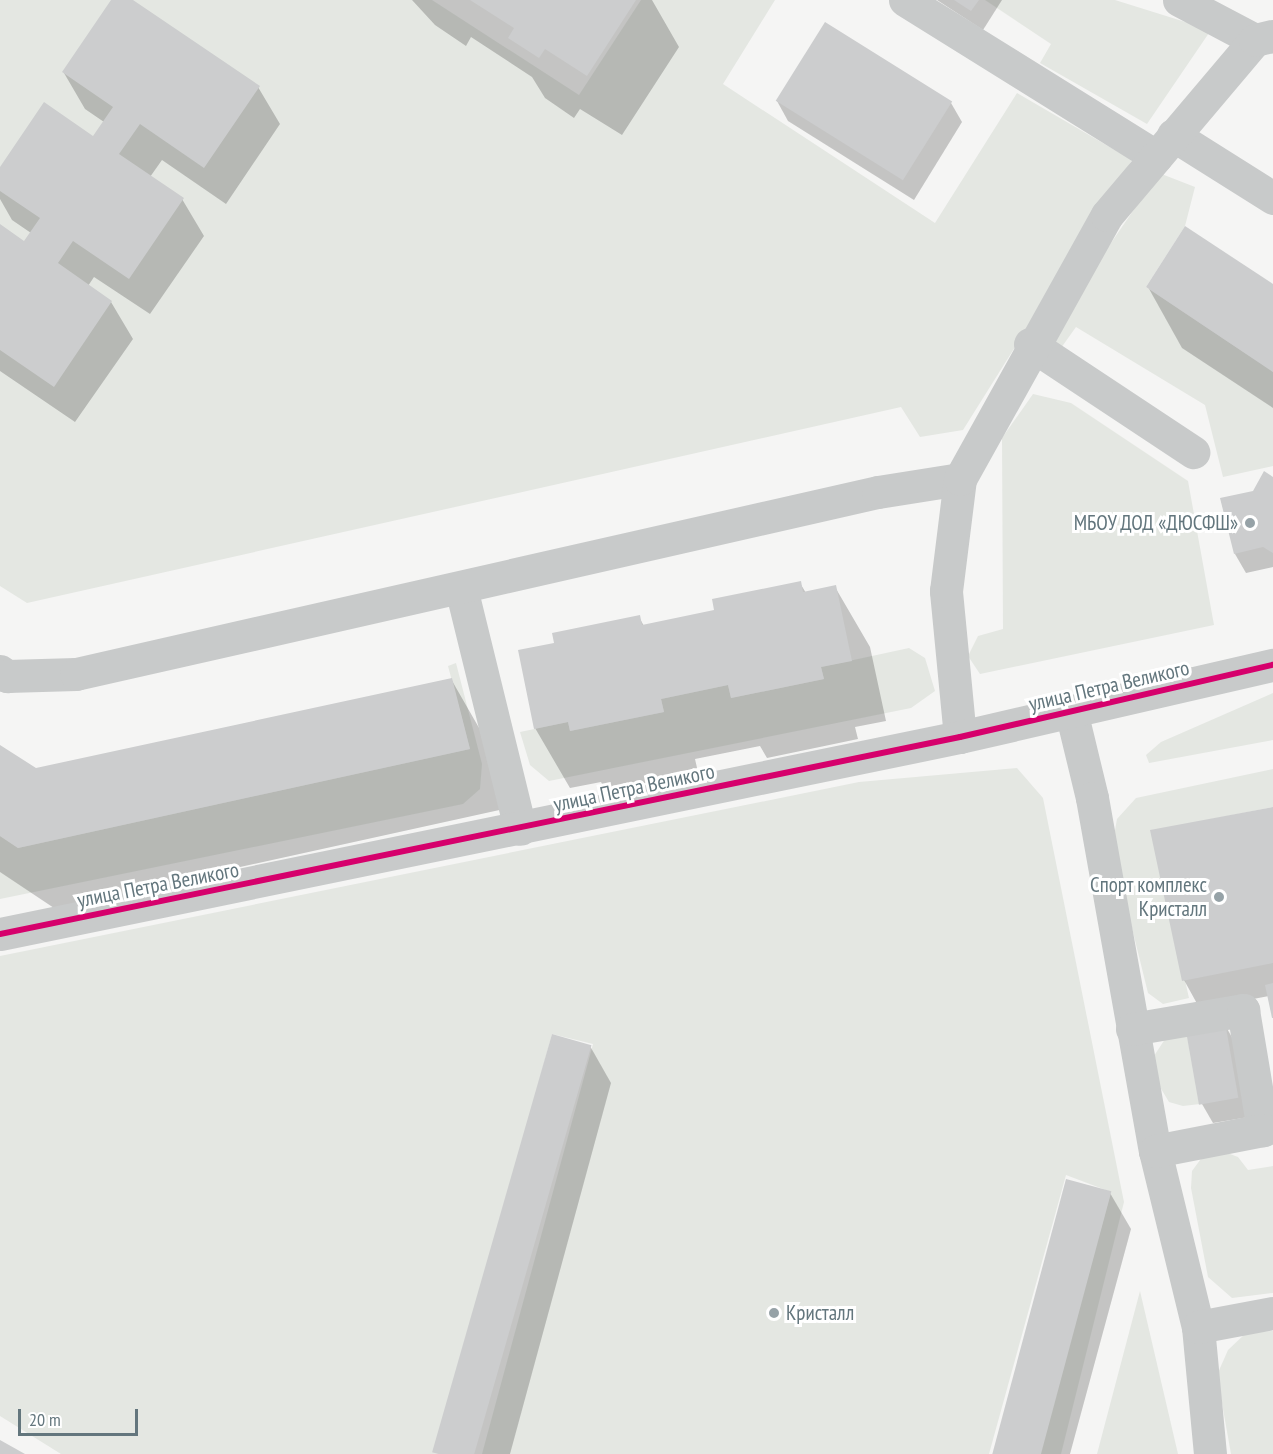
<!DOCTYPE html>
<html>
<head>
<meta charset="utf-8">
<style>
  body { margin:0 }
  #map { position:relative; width:1273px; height:1454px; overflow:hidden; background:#f5f5f4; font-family:"PT Sans Narrow",sans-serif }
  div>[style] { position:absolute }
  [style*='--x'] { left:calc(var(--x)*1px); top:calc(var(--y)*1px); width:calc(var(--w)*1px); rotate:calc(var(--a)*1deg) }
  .green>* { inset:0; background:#e4e7e2 }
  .shadow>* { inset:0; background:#0003 }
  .building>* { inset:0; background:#cccdce; transform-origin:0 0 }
  .minor>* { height:33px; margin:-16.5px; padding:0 16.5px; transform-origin:16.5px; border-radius:16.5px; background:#c8caca }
  .cycleway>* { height:6px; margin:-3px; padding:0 3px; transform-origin:3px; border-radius:3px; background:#d6006c }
  .dots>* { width:16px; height:16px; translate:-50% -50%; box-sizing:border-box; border:3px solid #fff; border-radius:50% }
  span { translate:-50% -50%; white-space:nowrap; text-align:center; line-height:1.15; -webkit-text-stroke:6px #fff; paint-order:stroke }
  .poi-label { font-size:21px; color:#63767d }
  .right { translate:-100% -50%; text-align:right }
  .left { translate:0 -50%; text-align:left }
  .street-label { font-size:21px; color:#63767d }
  .scale { position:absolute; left:18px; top:1409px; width:120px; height:27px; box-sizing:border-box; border:3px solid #63767d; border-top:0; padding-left:8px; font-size:18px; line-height:21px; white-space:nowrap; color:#63767d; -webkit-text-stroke:4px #fff; paint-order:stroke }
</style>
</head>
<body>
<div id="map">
  <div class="green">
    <i style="clip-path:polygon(0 0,432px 0,579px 95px,641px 0,775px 0,723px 84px,935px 223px,1017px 93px,1132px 160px,963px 430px,920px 437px,901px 407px,27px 603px,0 586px)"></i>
    <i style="clip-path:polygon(985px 0,1115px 0,1211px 30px,1147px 124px,1040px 63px,1051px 44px)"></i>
    <i style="clip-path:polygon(1159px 173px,1195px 187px,1185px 226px,1146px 287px,1273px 372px,1273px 466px,1223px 477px,1205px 405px,1076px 327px,1061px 348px,1053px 340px,1052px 329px)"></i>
    <i style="clip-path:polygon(1033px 394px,1071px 403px,1188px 481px,1214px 625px,980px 674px,968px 656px,978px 636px,1003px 629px,1002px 438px)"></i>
    <i style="clip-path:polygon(909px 648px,925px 658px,935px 691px,911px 708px,549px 781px,530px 765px,520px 732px,568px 722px,570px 731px,664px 712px,661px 699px,728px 685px,731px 698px,824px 679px,821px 667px)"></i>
    <i style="clip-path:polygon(456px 663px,482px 764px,480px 789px,463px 804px,0 899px,0 836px,18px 848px,470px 749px,448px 666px)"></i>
    <i style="clip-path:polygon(1273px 693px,1273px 740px,1149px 763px,1146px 755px,1161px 742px)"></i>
    <i style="clip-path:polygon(1017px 768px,1043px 798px,1124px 1202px,1061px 1454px,1039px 1454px,1111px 1192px,1066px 1175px,989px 1454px,482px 1454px,593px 1044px,552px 1034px,438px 1454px,61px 1454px,0 1416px,0 956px,859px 782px)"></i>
    <i style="clip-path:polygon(1273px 769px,1273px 807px,1151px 831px,1189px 998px,1163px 1004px,1148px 993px,1112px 847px,1117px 819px,1136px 798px)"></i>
    <i style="clip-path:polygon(1186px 1029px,1200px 1104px,1183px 1106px,1169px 1102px,1157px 1082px,1152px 1059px,1169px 1033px)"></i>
    <i style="clip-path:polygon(1222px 1151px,1238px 1157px,1248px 1170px,1273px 1166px,1273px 1293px,1232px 1298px,1208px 1277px,1191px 1188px,1192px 1171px,1203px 1156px)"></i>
    <i style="clip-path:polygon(1140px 1291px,1178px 1454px,1097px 1454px)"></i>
    <i style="clip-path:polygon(1273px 1331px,1273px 1454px,1231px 1454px,1217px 1375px,1228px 1350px,1247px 1332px)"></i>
  </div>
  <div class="shadow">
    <i style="clip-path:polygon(113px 0,130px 0,258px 87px,280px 124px,226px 204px,162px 160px,150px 177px,182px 199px,204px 236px,150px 314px,94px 277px,88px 286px,111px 302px,133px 339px,75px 422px,0 371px,0 226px,25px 243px,31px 233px,12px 220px,0 199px,0 170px,93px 138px,104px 122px,85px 109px,64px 73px)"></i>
    <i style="clip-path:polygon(412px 0,652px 0,679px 47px,622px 135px,580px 109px,574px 118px,545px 98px,532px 77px,471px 37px,466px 46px,435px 25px)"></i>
    <i style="clip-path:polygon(937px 0,1002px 0,983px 30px)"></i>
    <i style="clip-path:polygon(777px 101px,951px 103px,962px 122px,914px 200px,788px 121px)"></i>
    <i style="clip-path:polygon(1273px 285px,1273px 408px,1182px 348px,1148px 287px)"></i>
    <i style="clip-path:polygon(1273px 478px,1273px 567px,1246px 573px,1235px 554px,1254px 492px)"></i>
    <i style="clip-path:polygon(800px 583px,806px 593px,835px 587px,870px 647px,886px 721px,855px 727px,858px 739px,767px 758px,760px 746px,695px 759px,698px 772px,606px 791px,601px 782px,570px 788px,535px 728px,555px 644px,639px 617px,644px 626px,716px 611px)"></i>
    <i style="clip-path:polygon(451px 679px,486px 740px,504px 809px,54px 908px,0 872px,0 747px,36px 769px)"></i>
    <i style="clip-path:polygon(1273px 808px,1273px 1015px,1269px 996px,1200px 1009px,1184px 980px)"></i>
    <i style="clip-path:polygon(1224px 1023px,1235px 1043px,1249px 1117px,1213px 1123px,1202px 1104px,1187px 1030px)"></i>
    <i style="clip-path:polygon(590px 1046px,611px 1083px,510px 1454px,440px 1454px)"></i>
    <i style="clip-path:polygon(1110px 1193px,1131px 1229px,1070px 1454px,993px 1454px)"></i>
  </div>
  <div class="building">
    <i style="clip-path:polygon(111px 0,133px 0,260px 86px,204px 168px,140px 124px,119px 154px,184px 198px,129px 279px,73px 241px,58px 263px,112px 301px,54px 387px,0 350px,0 224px,24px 241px,40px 218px,0 191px,0 167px,44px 102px,93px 136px,113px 107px,62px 72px)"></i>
    <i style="clip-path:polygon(470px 0,636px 0,587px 76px,545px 49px,539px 58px,508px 38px,514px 28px)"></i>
    <i style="clip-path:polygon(954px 0,979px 0,971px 11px)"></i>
    <i style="left:825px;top:22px;width:150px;height:93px;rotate:32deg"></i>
    <i style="clip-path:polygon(1185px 226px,1273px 284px,1273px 372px,1146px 287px)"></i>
    <i style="clip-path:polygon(1264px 471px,1273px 477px,1273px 553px,1263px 547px,1234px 554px,1220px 498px,1253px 491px)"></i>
    <i style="clip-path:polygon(801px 581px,803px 592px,836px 585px,852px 661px,821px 667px,824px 679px,731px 698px,728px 685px,661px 699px,664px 712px,570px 731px,568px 722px,534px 729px,518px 650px,554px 643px,552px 633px,640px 615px,642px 625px,714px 610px,712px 599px)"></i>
    <i style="clip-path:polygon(452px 678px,470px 749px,18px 848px,0 836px,0 745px,36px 768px)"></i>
    <i style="clip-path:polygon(1273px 807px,1273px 963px,1182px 981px,1150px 830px)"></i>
    <i style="clip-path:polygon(1273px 983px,1273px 1018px,1272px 1018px,1265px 985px)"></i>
    <i style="left:1225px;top:1022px;width:77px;height:40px;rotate:80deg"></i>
    <i style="left:552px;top:1034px;width:41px;height:435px;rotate:16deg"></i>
    <i style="left:1066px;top:1179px;width:47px;height:285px;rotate:15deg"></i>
    <i style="clip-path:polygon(0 1440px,25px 1454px,0 1454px)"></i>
  </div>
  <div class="minor">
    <i style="--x:905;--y:0;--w:296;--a:31.9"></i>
    <i style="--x:1179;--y:0;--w:86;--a:27.8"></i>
    <i style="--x:1173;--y:135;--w:118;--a:32.2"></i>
    <i style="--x:1030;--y:344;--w:196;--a:33.5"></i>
    <i style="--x:461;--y:588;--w:248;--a:76.2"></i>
    <i style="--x:0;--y:671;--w:9;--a:36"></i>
    <i style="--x:7;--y:676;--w:69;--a:-1.7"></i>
    <i style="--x:76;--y:674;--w:822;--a:-12.79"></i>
    <i style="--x:878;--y:492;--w:83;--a:-9"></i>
    <i style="--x:1071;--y:711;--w:89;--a:76.4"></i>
    <i style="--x:1092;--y:798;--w:359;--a:79.9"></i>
    <i style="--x:1155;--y:1151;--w:181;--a:76.3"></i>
    <i style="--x:1198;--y:1327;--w:128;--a:84.6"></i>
    <i style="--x:960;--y:737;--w:147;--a:-95.5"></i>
    <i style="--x:946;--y:591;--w:113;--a:-82.9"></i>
    <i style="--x:960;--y:479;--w:302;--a:-60.9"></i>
    <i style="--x:1107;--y:215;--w:229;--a:-49.8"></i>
    <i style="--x:1255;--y:40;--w:18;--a:-13"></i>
    <i style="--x:0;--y:934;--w:980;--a:-11.6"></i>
    <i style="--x:960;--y:737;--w:321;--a:-13"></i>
    <i style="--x:1132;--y:1029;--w:113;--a:-9.7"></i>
    <i style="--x:1243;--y:1010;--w:122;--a:80.5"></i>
    <i style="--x:1263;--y:1130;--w:110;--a:169"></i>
    <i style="--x:1198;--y:1327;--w:76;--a:-10.6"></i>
  </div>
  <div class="cycleway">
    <i style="--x:0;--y:934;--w:980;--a:-11.6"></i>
    <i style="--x:960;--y:737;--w:321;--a:-13"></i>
  </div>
  <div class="dots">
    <i style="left:1250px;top:523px;background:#96a2a7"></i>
    <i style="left:1219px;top:897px;background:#96a2a7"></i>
    <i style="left:774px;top:1313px;background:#96a2a7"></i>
  </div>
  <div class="poi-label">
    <span class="right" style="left:1238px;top:523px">МБОУ ДОД «ДЮСФШ»</span>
    <span class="right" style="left:1207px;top:897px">Спорт комплекс<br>Кристалл</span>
    <span class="left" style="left:786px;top:1313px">Кристалл</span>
  </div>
  <div class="street-label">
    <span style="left:1109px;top:686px;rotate:-13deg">улица Петра Великого</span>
    <span style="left:634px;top:788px;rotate:-12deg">улица Петра Великого</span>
    <span style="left:158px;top:885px;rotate:-11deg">улица Петра Великого</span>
  </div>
  <div class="scale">20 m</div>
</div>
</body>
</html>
